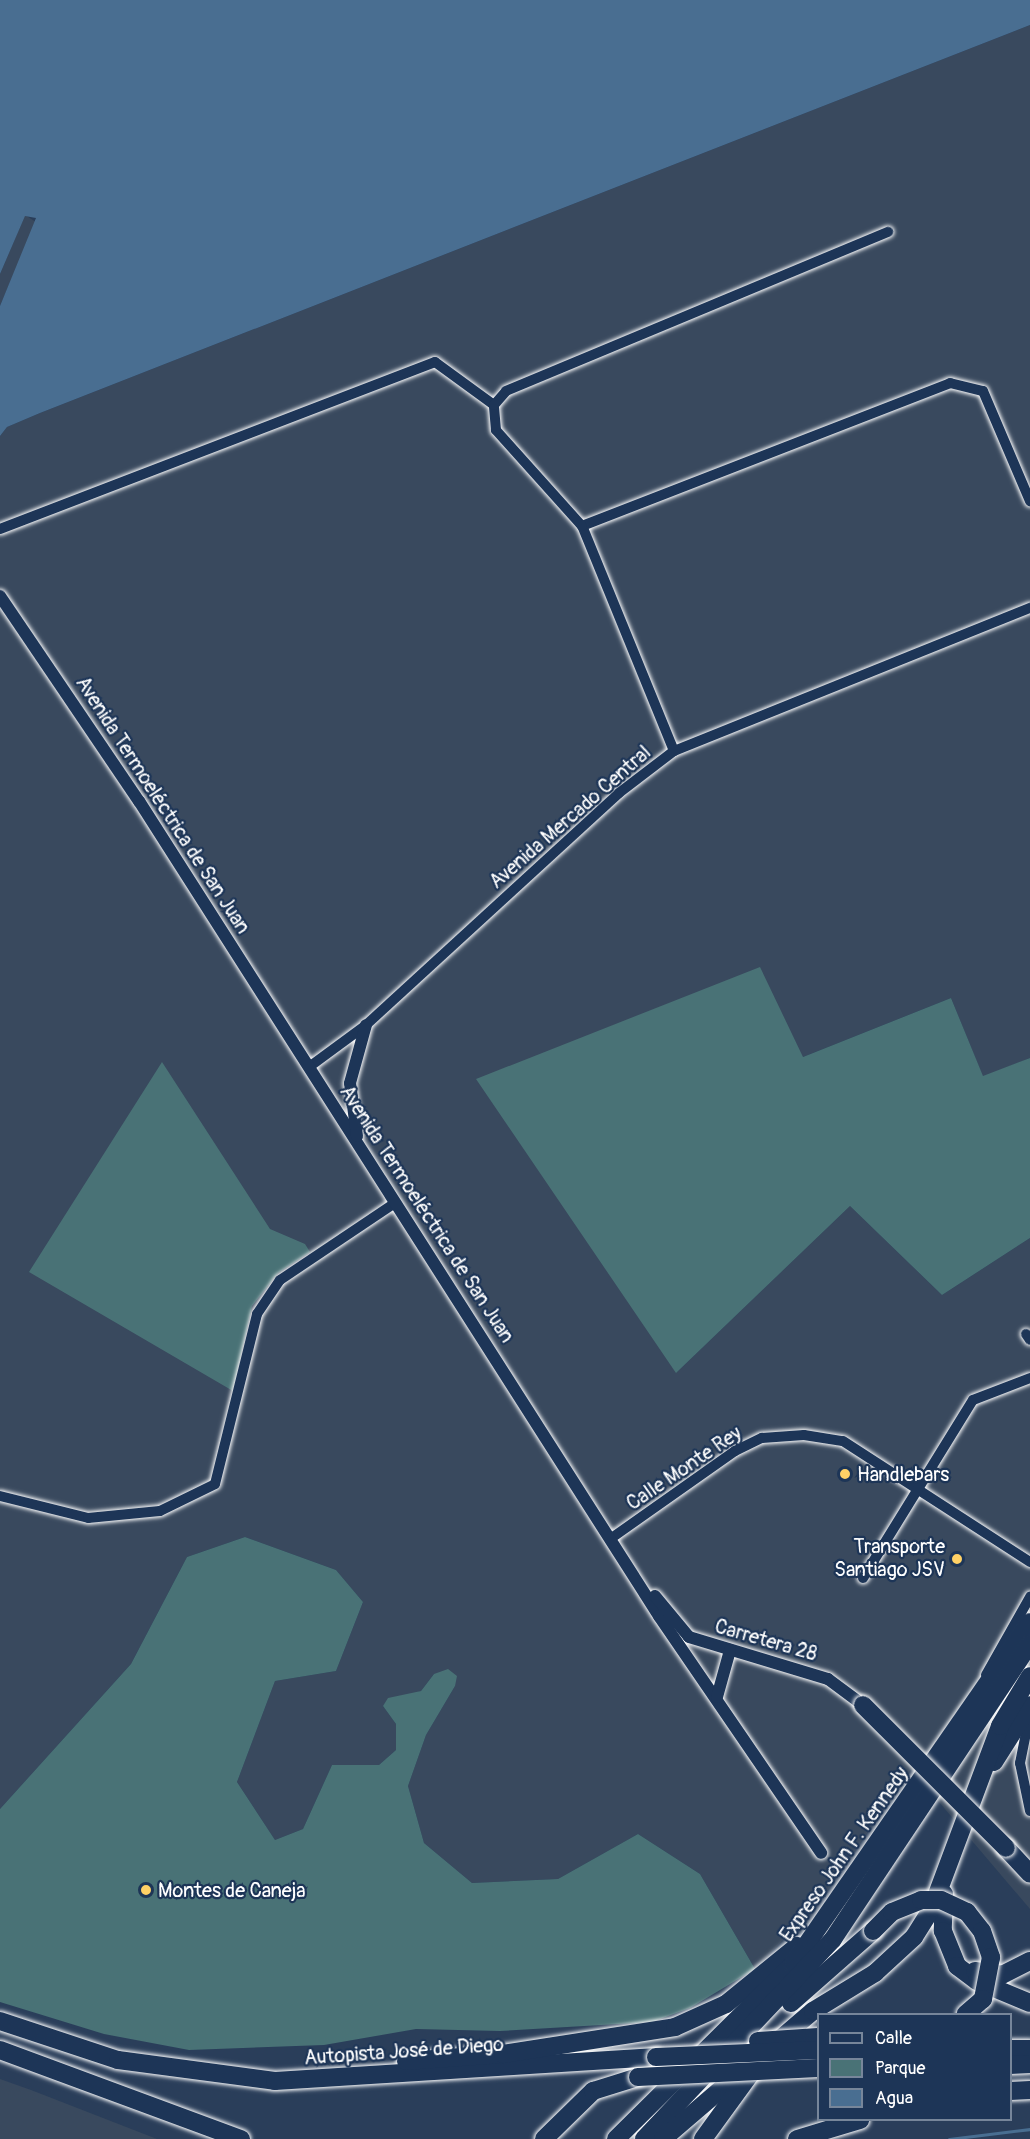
<!DOCTYPE html>
<html>
<head>
<meta charset="utf-8">
<style>
  body { margin:0 }
  #map { position:relative; width:1030px; height:2139px; overflow:hidden; background:#2a3e5a; font-family:Pangolin,sans-serif }
  div>[style] { position:absolute }
  [style*='--x'] { left:calc(var(--x)*1px); top:calc(var(--y)*1px); width:calc(var(--w)*1px); rotate:calc(var(--a)*1deg) }
  .built>* { inset:0; background:#39495e }
  .green>* { inset:0; background:#497276 }
  .water>* { inset:0; background:#496e91 }
  .stream>* { height:3px; margin:-1.5px; padding:0 1.5px; transform-origin:1.5px; border-radius:1.5px; background:#496e91 }
  .roads { filter:drop-shadow(0 0 2px #fff) drop-shadow(0 0 2px #fff) }
  .minor>* { height:10px; margin:-5px; padding:0 5px; transform-origin:5px; border-radius:5px; background:#1d3557 }
  .tertiary>* { height:12px; margin:-6px; padding:0 6px; transform-origin:6px; border-radius:6px; background:#1d3557 }
  .motorway>* { height:18px; margin:-9px; padding:0 9px; transform-origin:9px; border-radius:9px; background:#1d3557 }
  .bridges { filter:drop-shadow(0 0 2px #fff) drop-shadow(0 0 2px #fff) }
  .motorway-bridge>* { height:18px; margin:-9px; padding:0 9px; transform-origin:9px; border-radius:9px; background:#1d3557 }
  .dots>* { width:16px; height:16px; translate:-50% -50%; box-sizing:border-box; border:3px solid #1d3557; border-radius:50% }
  span { translate:-50% -50%; white-space:nowrap; text-align:center; line-height:1.15; -webkit-text-stroke:4.5px #1d3557; paint-order:stroke }
  .street-label { font-size:20px; color:#fff }
  .poi-label { font-size:20px; color:#fff }
  .left { translate:0 -50%; text-align:left }
  .right { translate:-100% -50%; text-align:right }
  .legend { position:absolute; left:817px; top:2013px; width:195px; height:108px; box-sizing:border-box; background:#1d3557; border:2px solid #77869a; margin:0; padding:8px 10px; list-style:none; font-size:18px; color:#fff }
  .legend li { display:flex; align-items:center; gap:12px; height:30px }
  .legend b { width:30px; border:2px solid #77869a }
</style>
</head>
<body>
<div id="map">
  <div class="built">
    <i style="clip-path:polygon(1030px 25px,1030px 1058px,983px 1077px,951px 998px,803px 1057px,676px 1373px,850px 1206px,942px 1295px,1030px 1238px,1030px 1909px,911px 1769px,820px 1901px,755px 1969px,700px 1874px,638px 1834px,558px 1879px,472px 1883px,424px 1843px,408px 1786px,426px 1735px,455px 1686px,434px 1674px,421px 1691px,383px 1706px,396px 1724px,396px 1750px,379px 1765px,332px 1765px,303px 1829px,275px 1840px,237px 1782px,275px 1681px,336px 1671px,363px 1602px,336px 1570px,245px 1537px,187px 1557px,131px 1664px,0 1809px,0 436px,7px 427px,40px 413px)"></i>
    <i style="clip-path:polygon(25px 215px,36px 222px,0 306px,0 274px)"></i>
    <i style="clip-path:polygon(0 2079px,31px 2090px,157px 2139px,0 2139px)"></i>
  </div>
  <div class="green">
    <i style="clip-path:polygon(760px 967px,803px 1057px,951px 998px,983px 1076px,1030px 1058px,1030px 1238px,942px 1295px,850px 1206px,676px 1373px,476px 1079px)"></i>
    <i style="clip-path:polygon(162px 1062px,270px 1229px,305px 1244px,310px 1252px,278px 1273px,252px 1306px,233px 1391px,29px 1272px)"></i>
    <i style="clip-path:polygon(245px 1537px,336px 1570px,363px 1602px,336px 1671px,275px 1681px,237px 1782px,275px 1840px,303px 1829px,332px 1765px,379px 1765px,396px 1750px,396px 1724px,383px 1706px,388px 1698px,421px 1691px,434px 1674px,448px 1669px,457px 1676px,455px 1686px,426px 1735px,408px 1786px,424px 1843px,472px 1883px,558px 1879px,638px 1834px,700px 1874px,755px 1969px,690px 2008px,652px 2022px,500px 2031px,416px 2029px,324px 2045px,189px 2050px,104px 2034px,0 2002px,0 1809px,131px 1664px,187px 1557px)"></i>
  </div>
  <div class="water">
    <i style="clip-path:polygon(0 0,1030px 0,1030px 25px,40px 413px,7px 427px,0 436px,0 306px,36px 218px,25px 216px,0 274px)"></i>
  </div>
  <div class="stream">
    <i style="--x:949;--y:2139;--w:82;--a:-7"></i>
  </div>
  <div class="roads">
    <div class="minor">
      <i style="--x:582;--y:526;--w:395;--a:-21.2"></i>
      <i style="--x:950;--y:383;--w:34;--a:14"></i>
      <i style="--x:983;--y:391;--w:120;--a:66.9"></i>
      <i style="--x:0;--y:529;--w:466;--a:-21"></i>
      <i style="--x:435;--y:362;--w:73;--a:36.1"></i>
      <i style="--x:674;--y:751;--w:243;--a:-112.2"></i>
      <i style="--x:582;--y:526;--w:129;--a:-131.9"></i>
      <i style="--x:496;--y:430;--w:25;--a:-95"></i>
      <i style="--x:494;--y:405;--w:18;--a:-49"></i>
      <i style="--x:506;--y:391;--w:414;--a:-22.6"></i>
      <i style="--x:309;--y:1067;--w:71;--a:-36.4"></i>
      <i style="--x:366;--y:1025;--w:343;--a:-42.5"></i>
      <i style="--x:619;--y:793;--w:69;--a:-37.4"></i>
      <i style="--x:674;--y:751;--w:384;--a:-21.9"></i>
      <i style="--x:1026;--y:1334;--w:7;--a:56"></i>
      <i style="--x:0;--y:1496;--w:91;--a:14"></i>
      <i style="--x:88;--y:1518;--w:72;--a:-5.6"></i>
      <i style="--x:160;--y:1511;--w:61;--a:-26.1"></i>
      <i style="--x:215;--y:1484;--w:175;--a:-76.1"></i>
      <i style="--x:257;--y:1314;--w:41;--a:-55.9"></i>
      <i style="--x:280;--y:1280;--w:138;--a:-33.8"></i>
      <i style="--x:613;--y:1537;--w:149;--a:-35.2"></i>
      <i style="--x:735;--y:1451;--w:30;--a:-26"></i>
      <i style="--x:762;--y:1438;--w:42;--a:-4.1"></i>
      <i style="--x:804;--y:1435;--w:39;--a:9"></i>
      <i style="--x:843;--y:1441;--w:223;--a:32.9"></i>
      <i style="--x:863;--y:1578;--w:209;--a:-58.3"></i>
      <i style="--x:973;--y:1400;--w:61;--a:-21.1"></i>
      <i style="--x:986;--y:1675;--w:90;--a:-60.6"></i>
      <i style="--x:1029;--y:1718;--w:46;--a:101.3"></i>
      <i style="--x:1020;--y:1763;--w:49;--a:78.2"></i>
    </div>
    <div class="tertiary">
      <i style="--x:0;--y:596;--w:248;--a:55.9"></i>
      <i style="--x:139;--y:801;--w:967;--a:57.46"></i>
      <i style="--x:659;--y:1616;--w:287;--a:55.6"></i>
      <i style="--x:357;--y:1136;--w:53;--a:-97.5"></i>
      <i style="--x:350;--y:1083;--w:60;--a:-74.6"></i>
      <i style="--x:655;--y:1596;--w:53;--a:50.3"></i>
      <i style="--x:689;--y:1637;--w:145;--a:16.8"></i>
      <i style="--x:828;--y:1679;--w:44;--a:36.6"></i>
      <i style="--x:717;--y:1697;--w:49;--a:-74.5"></i>
    </div>
    <div class="motorway">
      <i style="--x:994;--y:1762;--w:67;--a:-57.7"></i>
      <i style="--x:1006;--y:1848;--w:35;--a:47"></i>
      <i style="--x:944;--y:1894;--w:37;--a:92"></i>
      <i style="--x:943;--y:1931;--w:38;--a:68"></i>
      <i style="--x:957;--y:1966;--w:25;--a:37"></i>
      <i style="--x:977;--y:1981;--w:57;--a:22.5"></i>
      <i style="--x:975;--y:1971;--w:27;--a:8"></i>
      <i style="--x:1002;--y:1975;--w:31;--a:-27"></i>
      <i style="--x:791;--y:2003;--w:109;--a:-41.3"></i>
      <i style="--x:0;--y:2021;--w:124;--a:18.3"></i>
      <i style="--x:118;--y:2060;--w:158;--a:7.6"></i>
      <i style="--x:275;--y:2081;--w:382;--a:-3.6"></i>
      <i style="--x:772;--y:2046;--w:54;--a:-40.5"></i>
      <i style="--x:813;--y:2011;--w:73;--a:-31.5"></i>
      <i style="--x:875;--y:1973;--w:53;--a:-42.7"></i>
      <i style="--x:914;--y:1937;--w:34;--a:-58"></i>
      <i style="--x:932;--y:1908;--w:194;--a:-69.5"></i>
      <i style="--x:1000;--y:1726;--w:58;--a:-59"></i>
      <i style="--x:1010;--y:2049;--w:20;--a:0"></i>
      <i style="--x:0;--y:2050;--w:257;--a:20.3"></i>
      <i style="--x:406;--y:2061;--w:97;--a:-4.1"></i>
      <i style="--x:503;--y:2054;--w:174;--a:-8.9"></i>
      <i style="--x:675;--y:2027;--w:56;--a:-24.3"></i>
      <i style="--x:726;--y:2004;--w:92;--a:-39.2"></i>
      <i style="--x:1010;--y:2065;--w:20;--a:-3"></i>
      <i style="--x:1010;--y:2091;--w:20;--a:-3"></i>
      <i style="--x:544;--y:2139;--w:69;--a:-44.4"></i>
      <i style="--x:593;--y:2091;--w:47;--a:-17.3"></i>
      <i style="--x:616;--y:2139;--w:249;--a:-44.7"></i>
      <i style="--x:793;--y:1964;--w:416;--a:-55.3"></i>
      <i style="--x:644;--y:2139;--w:275;--a:-46.6"></i>
      <i style="--x:833;--y:1939;--w:355;--a:-56.3"></i>
      <i style="--x:663;--y:2139;--w:113;--a:-40.7"></i>
      <i style="--x:703;--y:2139;--w:82;--a:-54"></i>
      <i style="--x:797;--y:2139;--w:66;--a:-16.8"></i>
    </div>
  </div>
  <div class="bridges">
    <div class="motorway-bridge">
      <i style="--x:863;--y:1705;--w:202;--a:45"></i>
      <i style="--x:873;--y:1931;--w:27;--a:-45"></i>
      <i style="--x:892;--y:1912;--w:31;--a:-22"></i>
      <i style="--x:921;--y:1900;--w:20;--a:0"></i>
      <i style="--x:941;--y:1900;--w:29;--a:25"></i>
      <i style="--x:967;--y:1912;--w:24;--a:52"></i>
      <i style="--x:982;--y:1931;--w:28;--a:71"></i>
      <i style="--x:991;--y:1957;--w:43;--a:100.8"></i>
      <i style="--x:983;--y:1999;--w:23;--a:139"></i>
      <i style="--x:758;--y:2041;--w:60;--a:-3.8"></i>
      <i style="--x:656;--y:2057;--w:162;--a:-2.5"></i>
      <i style="--x:638;--y:2077;--w:180;--a:-2.9"></i>
    </div>
  </div>
  <div class="dots">
    <i style="left:845px;top:1474px;background:#ffd166"></i>
    <i style="left:957px;top:1559px;background:#ffd166"></i>
    <i style="left:146px;top:1890px;background:#ffd166"></i>
  </div>
  <div class="street-label">
    <span style="left:163px;top:805px;rotate:57deg">Avenida Termoeléctrica de San Juan</span>
    <span style="left:570px;top:817px;rotate:-41deg">Avenida Mercado Central</span>
    <span style="left:427px;top:1214px;rotate:57deg">Avenida Termoeléctrica de San Juan</span>
    <span style="left:684px;top:1468px;rotate:-34deg">Calle Monte Rey</span>
    <span style="left:766px;top:1640px;rotate:16deg">Carretera 28</span>
    <span style="left:844px;top:1854px;rotate:-55deg">Expreso John F. Kennedy</span>
    <span style="left:404px;top:2051px;rotate:-4deg">Autopista José de Diego</span>
  </div>
  <div class="poi-label">
    <span class="left" style="left:857px;top:1474px">Handlebars</span>
    <span class="right" style="left:945px;top:1558px">Transporte<br>Santiago JSV</span>
    <span class="left" style="left:158px;top:1890px">Montes de Caneja</span>
  </div>
  <ul class="legend">
  <li><b style="height:8px;background:#1d3557"></b>Calle</li>
  <li><b style="height:16px;background:#497276"></b>Parque</li>
  <li><b style="height:16px;background:#496e91"></b>Agua</li>
  </ul>
</div>
</body>
</html>
